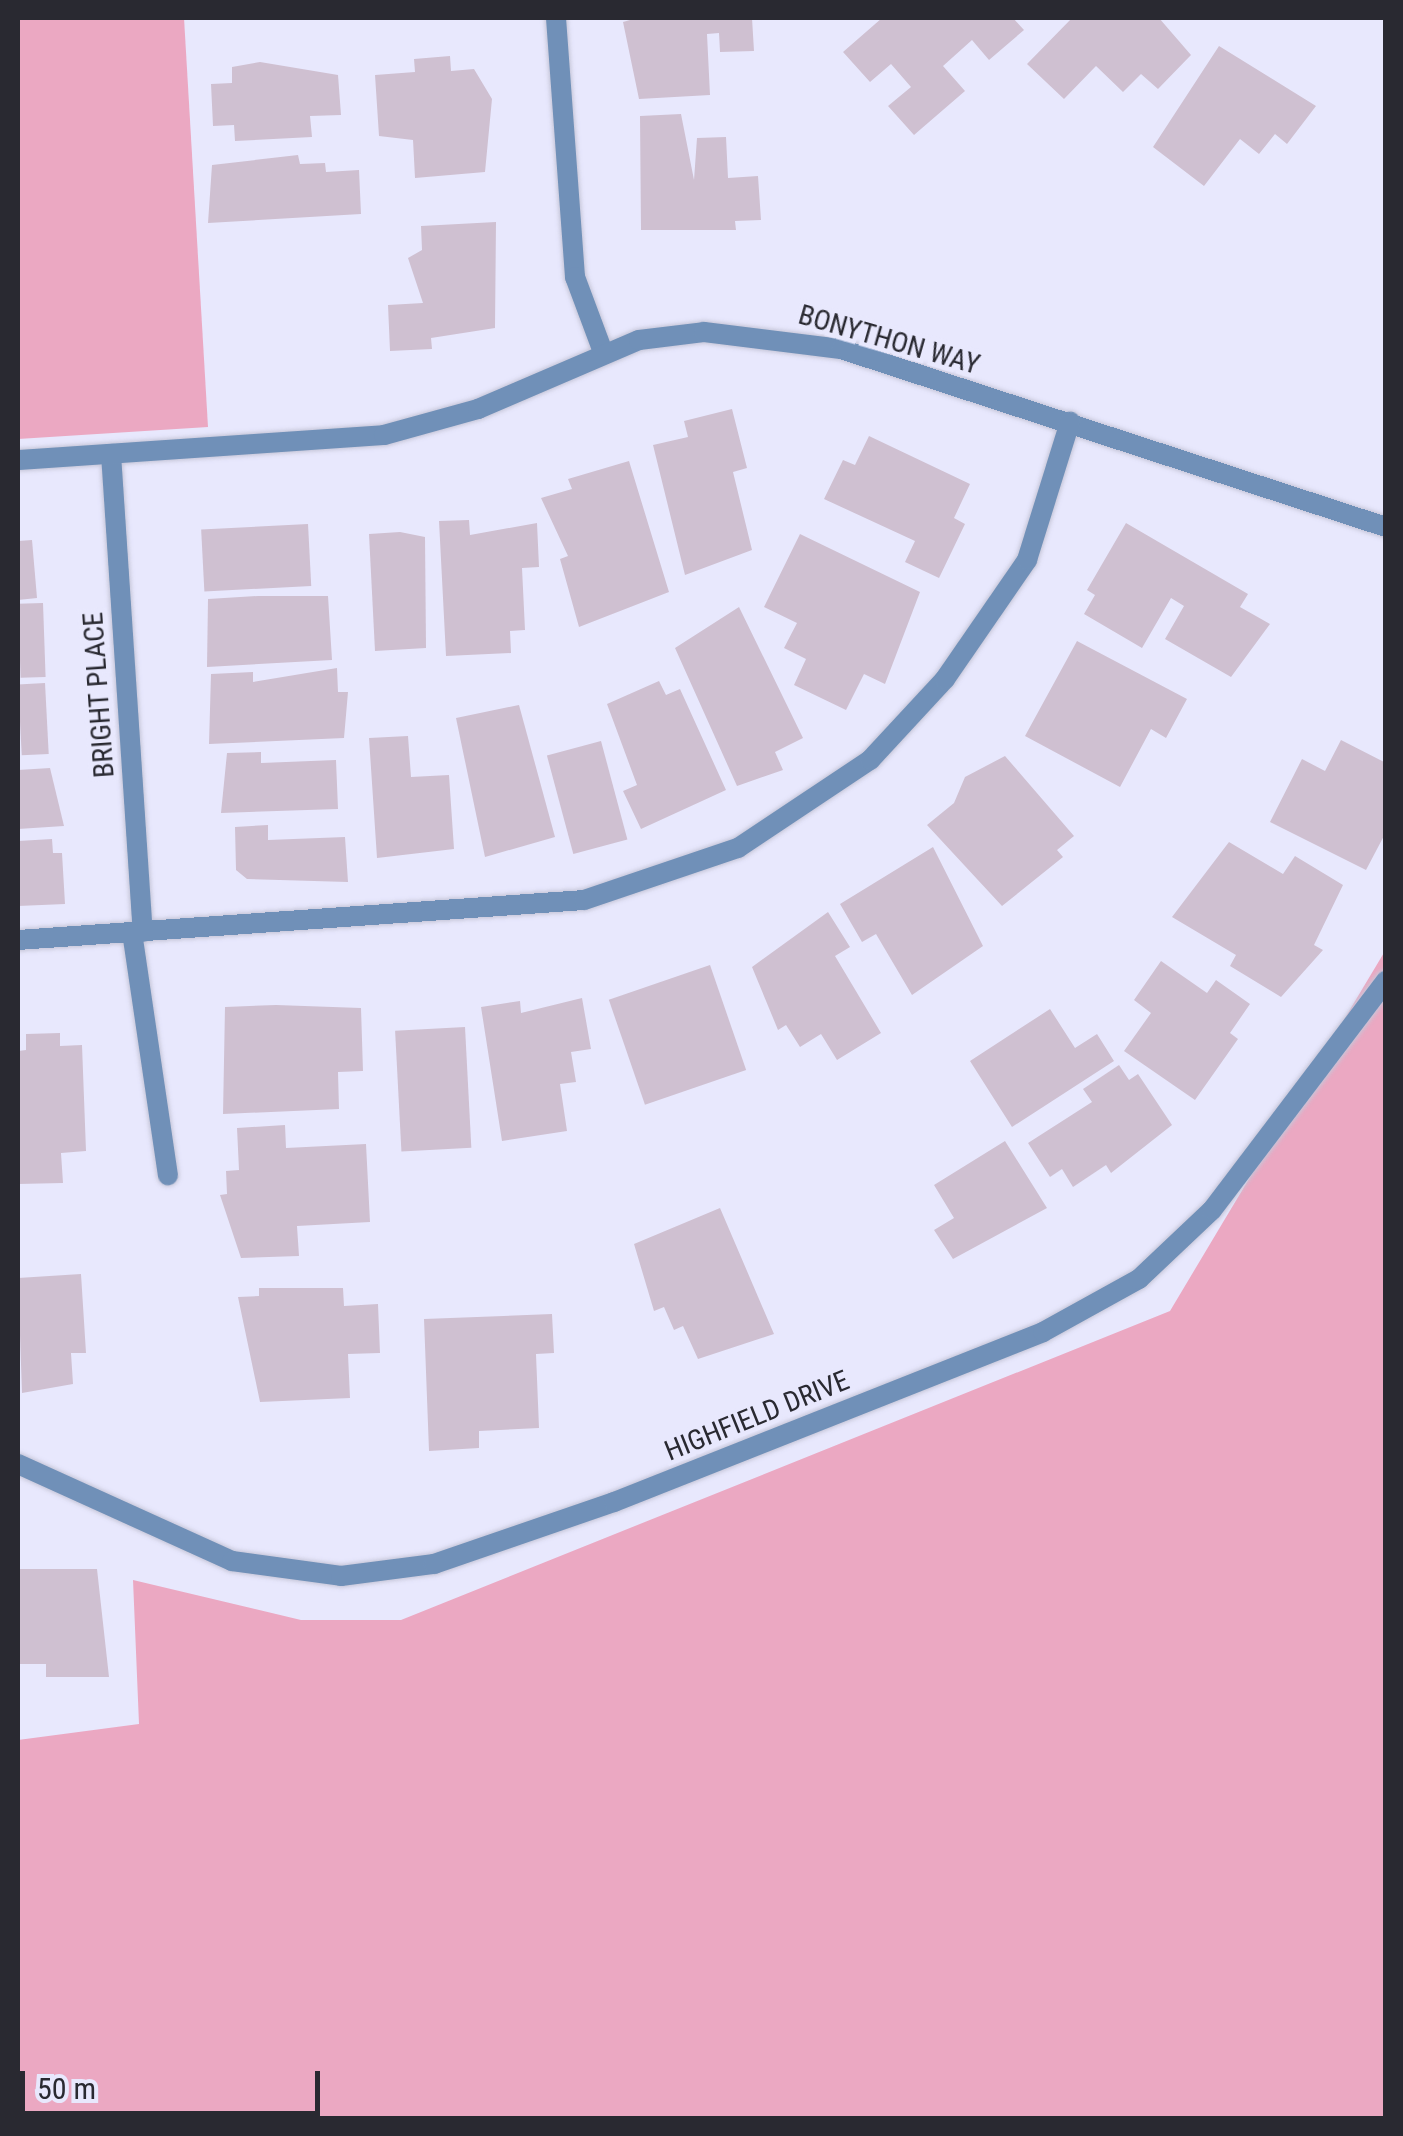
<!DOCTYPE html>
<html>
<head>
<meta charset="utf-8">
<style>
  body { margin:0 }
  #map { position:relative; width:1403px; height:2136px; overflow:hidden; background:#e8e8fd; font-family:"Roboto Condensed",sans-serif }
  div>[style] { position:absolute }
  [style*='--x'] { left:calc(var(--x)*1px); top:calc(var(--y)*1px); width:calc(var(--w)*1px); rotate:calc(var(--a)*1deg) }
  .green>* { inset:0; background:#eba8c2 }
  .building>* { inset:0; background:#cfc0d1; transform-origin:0 0 }
  .roads { filter:drop-shadow(0 0 2px #c6c6d8) drop-shadow(0 0 2px #c6c6d8) }
  .street>* { height:20px; margin:-10px; padding:0 10px; transform-origin:10px; border-radius:10px; background:#7090b8 }
  span { translate:-50% -50%; white-space:nowrap; text-align:center; line-height:1.15; -webkit-text-stroke:9px #e8e8fd; paint-order:stroke }
  .street-label { font-size:28px; color:#292931 }
  .frame { position:absolute; inset:0; border:20px solid #292931; pointer-events:none }
  .scale { position:absolute; left:20px; top:2071px; width:300px; height:45px; box-sizing:border-box; border:5px solid #292931; border-top:0; padding-left:12px; font-size:30px; line-height:35px; white-space:nowrap; color:#292931; -webkit-text-stroke:8px #e8e8fd; paint-order:stroke }
</style>
</head>
<body>
<div id="map">
  <div class="green">
    <i style="clip-path:polygon(18px 18px,184px 18px,208px 427px,18px 439px)"></i>
    <i style="clip-path:polygon(1385px 951px,1385px 2118px,18px 2118px,18px 1740px,139px 1724px,133px 1580px,301px 1620px,401px 1620px,1170px 1311px)"></i>
  </div>
  <div class="building">
    <i style="clip-path:polygon(637px 18px,752px 18px,754px 51px,720px 52px,719px 33px,707px 34px,710px 95px,639px 99px,623px 22px)"></i>
    <i style="clip-path:polygon(882px 18px,1013px 18px,1024px 30px,989px 60px,972px 40px,943px 66px,965px 91px,914px 135px,888px 106px,911px 87px,891px 64px,870px 82px,843px 52px)"></i>
    <i style="clip-path:polygon(1072px 18px,1159px 18px,1191px 55px,1158px 89px,1141px 74px,1123px 92px,1096px 66px,1064px 99px,1027px 64px)"></i>
    <i style="clip-path:polygon(1219px 46px,1316px 106px,1287px 144px,1275px 134px,1259px 154px,1240px 139px,1204px 186px,1153px 147px)"></i>
    <i style="clip-path:polygon(450px 56px,451px 71px,474px 69px,492px 99px,485px 172px,415px 178px,413px 140px,379px 136px,375px 75px,415px 72px,414px 59px)"></i>
    <i style="clip-path:polygon(260px 62px,338px 75px,341px 115px,310px 116px,312px 137px,235px 141px,234px 125px,213px 126px,211px 84px,232px 83px,232px 67px)"></i>
    <i style="clip-path:polygon(681px 114px,694px 180px,697px 138px,726px 137px,728px 178px,758px 176px,761px 220px,735px 221px,736px 230px,641px 230px,640px 116px)"></i>
    <i style="clip-path:polygon(298px 155px,300px 164px,325px 163px,326px 172px,359px 170px,361px 214px,208px 223px,212px 165px)"></i>
    <i style="clip-path:polygon(496px 222px,495px 328px,431px 338px,432px 349px,390px 351px,388px 305px,423px 303px,408px 258px,422px 250px,421px 226px)"></i>
    <i style="clip-path:polygon(732px 409px,747px 468px,733px 472px,752px 550px,685px 575px,653px 445px,688px 437px,684px 421px)"></i>
    <i style="clip-path:polygon(869px 436px,970px 484px,954px 518px,965px 524px,939px 578px,905px 562px,915px 541px,824px 499px,843px 460px,855px 465px)"></i>
    <i style="clip-path:polygon(629px 461px,669px 592px,579px 627px,560px 559px,568px 556px,541px 498px,572px 489px,568px 479px)"></i>
    <i style="clip-path:polygon(469px 520px,470px 535px,537px 523px,539px 567px,522px 568px,525px 630px,510px 631px,511px 653px,446px 656px,439px 521px)"></i>
    <i style="clip-path:polygon(1126px 523px,1248px 594px,1240px 607px,1270px 624px,1231px 677px,1165px 639px,1184px 606px,1171px 598px,1142px 648px,1084px 614px,1095px 595px,1087px 590px)"></i>
    <i style="left:308px;top:524px;width:62px;height:107px;rotate:87deg"></i>
    <i style="clip-path:polygon(400px 532px,425px 537px,426px 648px,375px 651px,369px 534px)"></i>
    <i style="clip-path:polygon(800px 534px,920px 592px,885px 684px,864px 674px,846px 710px,794px 685px,806px 659px,784px 648px,797px 623px,764px 607px)"></i>
    <i style="clip-path:polygon(32px 540px,37px 598px,18px 600px,18px 541px)"></i>
    <i style="clip-path:polygon(258px 596px,328px 596px,332px 660px,207px 667px,208px 599px)"></i>
    <i style="left:43px;top:603px;width:74px;height:25px;rotate:88deg"></i>
    <i style="clip-path:polygon(739px 607px,803px 738px,775px 752px,783px 770px,737px 786px,675px 648px)"></i>
    <i style="clip-path:polygon(1077px 641px,1187px 699px,1166px 738px,1151px 729px,1120px 787px,1025px 736px)"></i>
    <i style="clip-path:polygon(337px 668px,338px 692px,348px 692px,344px 738px,209px 744px,211px 674px,253px 672px,253px 682px)"></i>
    <i style="clip-path:polygon(659px 681px,666px 695px,680px 689px,726px 790px,641px 829px,623px 791px,637px 785px,607px 704px)"></i>
    <i style="left:45px;top:683px;width:71px;height:27px;rotate:87deg"></i>
    <i style="clip-path:polygon(519px 705px,555px 837px,485px 857px,456px 718px)"></i>
    <i style="clip-path:polygon(408px 736px,411px 777px,449px 775px,454px 849px,377px 858px,369px 738px)"></i>
    <i style="clip-path:polygon(1341px 740px,1386px 763px,1386px 832px,1366px 870px,1270px 822px,1302px 759px,1325px 771px)"></i>
    <i style="left:601px;top:741px;width:102px;height:56px;rotate:75deg"></i>
    <i style="clip-path:polygon(261px 752px,261px 763px,336px 760px,338px 809px,221px 813px,227px 753px)"></i>
    <i style="clip-path:polygon(1005px 756px,1074px 836px,1057px 850px,1063px 857px,1002px 906px,927px 825px,954px 803px,965px 777px)"></i>
    <i style="clip-path:polygon(50px 768px,64px 826px,18px 829px,18px 770px)"></i>
    <i style="clip-path:polygon(268px 825px,268px 840px,345px 837px,348px 882px,247px 879px,236px 870px,235px 827px)"></i>
    <i style="clip-path:polygon(52px 839px,53px 853px,62px 853px,65px 904px,18px 906px,18px 841px)"></i>
    <i style="clip-path:polygon(1229px 842px,1283px 874px,1295px 856px,1343px 885px,1314px 945px,1323px 950px,1281px 997px,1230px 966px,1236px 955px,1172px 917px)"></i>
    <i style="clip-path:polygon(933px 847px,983px 946px,912px 995px,876px 934px,862px 942px,840px 904px)"></i>
    <i style="clip-path:polygon(828px 912px,850px 947px,835px 956px,881px 1033px,837px 1060px,821px 1034px,800px 1047px,786px 1025px,778px 1030px,752px 967px)"></i>
    <i style="clip-path:polygon(1161px 961px,1207px 993px,1216px 980px,1250px 1004px,1230px 1033px,1238px 1039px,1195px 1100px,1124px 1051px,1151px 1013px,1134px 1000px)"></i>
    <i style="left:710px;top:965px;width:111px;height:107px;rotate:71deg"></i>
    <i style="clip-path:polygon(582px 998px,591px 1049px,571px 1052px,576px 1082px,560px 1084px,567px 1131px,502px 1141px,481px 1007px,520px 1001px,521px 1013px)"></i>
    <i style="clip-path:polygon(276px 1005px,361px 1008px,363px 1071px,338px 1072px,339px 1109px,223px 1114px,225px 1007px)"></i>
    <i style="clip-path:polygon(1050px 1009px,1075px 1048px,1097px 1034px,1114px 1061px,1012px 1127px,970px 1061px)"></i>
    <i style="left:465px;top:1027px;width:121px;height:70px;rotate:87deg"></i>
    <i style="clip-path:polygon(60px 1033px,60px 1046px,82px 1045px,86px 1151px,61px 1153px,63px 1183px,18px 1184px,18px 1051px,26px 1050px,26px 1034px)"></i>
    <i style="clip-path:polygon(1119px 1065px,1129px 1080px,1138px 1074px,1172px 1125px,1111px 1173px,1106px 1165px,1073px 1187px,1062px 1169px,1050px 1177px,1028px 1143px,1092px 1102px,1083px 1089px)"></i>
    <i style="clip-path:polygon(285px 1125px,286px 1148px,366px 1144px,370px 1222px,297px 1226px,299px 1256px,241px 1258px,220px 1195px,227px 1194px,226px 1171px,239px 1170px,237px 1128px)"></i>
    <i style="clip-path:polygon(1005px 1141px,1047px 1208px,953px 1259px,934px 1230px,954px 1218px,934px 1185px)"></i>
    <i style="clip-path:polygon(720px 1208px,774px 1334px,698px 1359px,683px 1326px,674px 1330px,664px 1307px,654px 1311px,634px 1244px)"></i>
    <i style="clip-path:polygon(81px 1274px,86px 1353px,71px 1353px,73px 1384px,22px 1393px,18px 1278px)"></i>
    <i style="clip-path:polygon(259px 1288px,343px 1288px,344px 1306px,378px 1304px,380px 1353px,348px 1354px,350px 1398px,260px 1402px,238px 1297px,259px 1296px)"></i>
    <i style="clip-path:polygon(552px 1314px,554px 1353px,536px 1354px,539px 1428px,479px 1431px,479px 1448px,429px 1451px,424px 1319px)"></i>
    <i style="clip-path:polygon(18px 1569px,97px 1569px,109px 1677px,46px 1677px,46px 1664px,18px 1664px)"></i>
  </div>
  <div class="roads">
    <div class="street">
      <i style="--x:556;--y:18;--w:260;--a:85.8"></i>
      <i style="--x:575;--y:277;--w:80;--a:69.5"></i>
      <i style="--x:111;--y:454;--w:479;--a:86.2"></i>
      <i style="--x:18;--y:460;--w:367;--a:-3.9"></i>
      <i style="--x:384;--y:435;--w:98;--a:-15.5"></i>
      <i style="--x:478;--y:409;--w:175;--a:-23.2"></i>
      <i style="--x:639;--y:340;--w:65;--a:-7"></i>
      <i style="--x:704;--y:332;--w:138;--a:7.1"></i>
      <i style="--x:841;--y:349;--w:573;--a:18.09"></i>
      <i style="--x:132;--y:932;--w:246;--a:81.6"></i>
      <i style="--x:18;--y:940;--w:567;--a:-4.04"></i>
      <i style="--x:584;--y:900;--w:163;--a:-18.7"></i>
      <i style="--x:738;--y:848;--w:159;--a:-33.7"></i>
      <i style="--x:870;--y:760;--w:110;--a:-47.2"></i>
      <i style="--x:945;--y:679;--w:145;--a:-55.4"></i>
      <i style="--x:1027;--y:560;--w:145;--a:-72.7"></i>
      <i style="--x:18;--y:1464;--w:235;--a:24.4"></i>
      <i style="--x:232;--y:1561;--w:110;--a:7.8"></i>
      <i style="--x:341;--y:1576;--w:94;--a:-7.4"></i>
      <i style="--x:434;--y:1564;--w:190;--a:-19"></i>
      <i style="--x:614;--y:1502;--w:461;--a:-21.6"></i>
      <i style="--x:1043;--y:1332;--w:110;--a:-28.9"></i>
      <i style="--x:1139;--y:1279;--w:100;--a:-43.4"></i>
      <i style="--x:1212;--y:1210;--w:288;--a:-52.8"></i>
    </div>
  </div>
  <div class="street-label">
    <span style="left:889px;top:340px;rotate:16deg">BONYTHON WAY</span>
    <span style="left:99px;top:695px;rotate:-94deg">BRIGHT PLACE</span>
    <span style="left:757px;top:1416px;rotate:-22deg">HIGHFIELD DRIVE</span>
  </div>
  <div class="frame"></div>
  <div class="scale">50 m</div>
</div>
</body>
</html>
